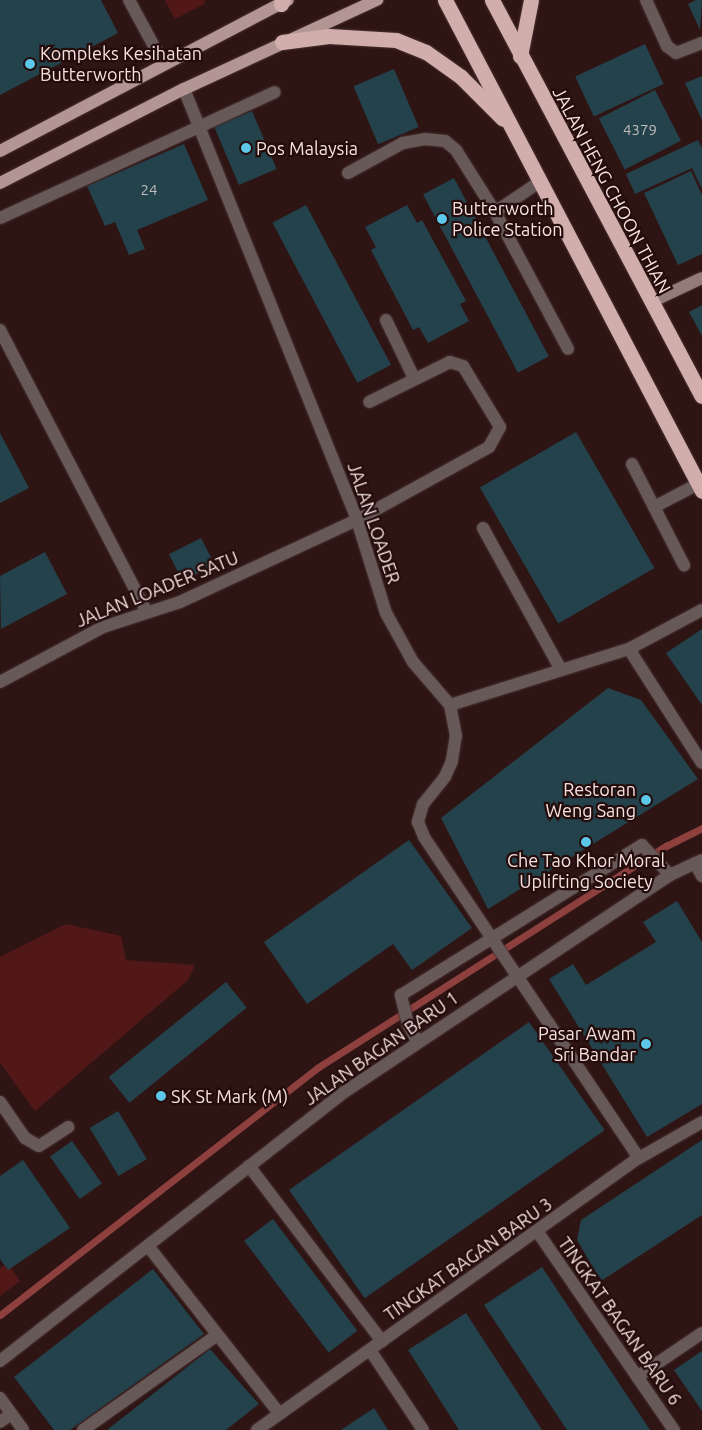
<!DOCTYPE html>
<html>
<head>
<meta charset="utf-8">
<style>
  body { margin:0 }
  #map { position:relative; width:702px; height:1430px; overflow:hidden; background:#2e1514; font-family:Ubuntu,sans-serif }
  div>[style] { position:absolute }
  [style*='--x'] { left:calc(var(--x)*1px); top:calc(var(--y)*1px); width:calc(var(--w)*1px); rotate:calc(var(--a)*1deg) }
  .green>* { inset:0; background:#521818 }
  .stream>* { height:7px; margin:-3.5px; padding:0 3.5px; transform-origin:3.5px; border-radius:3.5px; background:#8d403e }
  .building>* { inset:0; background:#23424c; transform-origin:0 0 }
  .roads { filter:drop-shadow(0 0 1px #4a3231) drop-shadow(0 0 1px #4a3231) }
  .lane>* { height:12px; margin:-6px; padding:0 6px; transform-origin:6px; border-radius:6px; background:#675958 }
  .street>* { height:12px; margin:-6px; padding:0 6px; transform-origin:6px; border-radius:6px; background:#675958 }
  .secondary>* { height:12px; margin:-6px; padding:0 6px; transform-origin:6px; border-radius:6px; background:#927b79 }
  .primary>* { height:12px; margin:-6px; padding:0 6px; transform-origin:6px; border-radius:6px; background:#b39693 }
  .highway>* { height:15px; margin:-7.5px; padding:0 7.5px; transform-origin:7.5px; border-radius:7.5px; background:#d1aeab }
  .dots>* { width:14px; height:14px; translate:-50% -50%; box-sizing:border-box; border:2px solid #240c0b; border-radius:50% }
  span { translate:-50% -50%; white-space:nowrap; text-align:center; line-height:1.15; -webkit-text-stroke:4.5px #240c0b; paint-order:stroke }
  .number-label { font-size:15px; color:#c0babb }
  .number-label span { -webkit-text-stroke-width:0 }
  .poi-label { font-size:18px; color:#f5e2e0 }
  .left { translate:0 -50%; text-align:left }
  .right { translate:-100% -50%; text-align:right }
  .street-label { font-size:18px; color:#f5e2e0 }
</style>
</head>
<body>
<div id="map">
  <div class="green">
    <i style="clip-path:polygon(165px 0,205px 0,204px 4px,175px 19px)"></i>
    <i style="clip-path:polygon(66px 924px,121px 936px,126px 960px,195px 965px,188px 980px,35px 1111px,0 1063px,0 957px)"></i>
    <i style="clip-path:polygon(8px 1263px,20px 1281px,0 1296px,0 1268px)"></i>
  </div>
  <div class="stream">
    <i style="--x:0;--y:1315;--w:402;--a:-37.9"></i>
    <i style="--x:317;--y:1068;--w:414;--a:-32.5"></i>
    <i style="--x:666;--y:846;--w:40;--a:-26.6"></i>
  </div>
  <div class="building">
    <i style="clip-path:polygon(0 0,101px 0,118px 33px,0 95px)"></i>
    <i style="clip-path:polygon(696px 0,702px 0,700px 30px,688px 4px)"></i>
    <i style="left:645px;top:44px;width:44px;height:77px;rotate:65deg"></i>
    <i style="left:394px;top:69px;width:63px;height:44px;rotate:67deg"></i>
    <i style="clip-path:polygon(702px 76px,702px 120px,685px 83px)"></i>
    <i style="left:655px;top:90px;width:57px;height:63px;rotate:63deg"></i>
    <i style="left:252px;top:111px;width:63px;height:41px;rotate:67deg"></i>
    <i style="clip-path:polygon(698px 140px,702px 148px,702px 189px,692px 168px,635px 194px,626px 174px)"></i>
    <i style="clip-path:polygon(184px 144px,208px 200px,137px 230px,145px 249px,129px 255px,115px 222px,105px 226px,87px 186px)"></i>
    <i style="clip-path:polygon(691px 171px,702px 195px,702px 254px,678px 265px,644px 193px)"></i>
    <i style="left:454px;top:178px;width:202px;height:35px;rotate:62deg"></i>
    <i style="left:306px;top:205px;width:181px;height:38px;rotate:62deg"></i>
    <i style="clip-path:polygon(407px 205px,417px 223px,422px 220px,466px 301px,460px 304px,469px 321px,428px 343px,419px 327px,413px 330px,371px 250px,376px 247px,365px 227px)"></i>
    <i style="clip-path:polygon(702px 305px,702px 336px,689px 312px)"></i>
    <i style="left:576px;top:432px;width:157px;height:111px;rotate:60deg"></i>
    <i style="clip-path:polygon(0 433px,29px 488px,0 503px)"></i>
    <i style="left:201px;top:538px;width:30px;height:36px;rotate:63deg"></i>
    <i style="clip-path:polygon(45px 552px,67px 594px,1px 629px,0 576px)"></i>
    <i style="clip-path:polygon(702px 629px,702px 705px,666px 653px)"></i>
    <i style="clip-path:polygon(608px 688px,641px 700px,698px 779px,488px 909px,441px 818px)"></i>
    <i style="clip-path:polygon(409px 840px,472px 928px,412px 970px,393px 944px,307px 1004px,264px 942px)"></i>
    <i style="clip-path:polygon(677px 901px,702px 942px,702px 1104px,647px 1137px,549px 979px,573px 964px,586px 985px,656px 942px,643px 922px)"></i>
    <i style="left:226px;top:982px;width:33px;height:151px;rotate:51deg"></i>
    <i style="left:529px;top:1022px;width:132px;height:293px;rotate:55deg"></i>
    <i style="left:118px;top:1111px;width:56px;height:33px;rotate:59deg"></i>
    <i style="clip-path:polygon(702px 1140px,702px 1215px,601px 1281px,577px 1240px,581px 1220px)"></i>
    <i style="left:72px;top:1141px;width:52px;height:27px;rotate:55deg"></i>
    <i style="clip-path:polygon(23px 1160px,70px 1228px,8px 1270px,0 1259px,0 1176px)"></i>
    <i style="left:273px;top:1219px;width:140px;height:36px;rotate:53deg"></i>
    <i style="clip-path:polygon(542px 1267px,650px 1430px,567px 1430px,484px 1305px)"></i>
    <i style="clip-path:polygon(153px 1269px,204px 1334px,70px 1430px,54px 1430px,14px 1377px)"></i>
    <i style="clip-path:polygon(466px 1313px,542px 1430px,459px 1430px,408px 1350px)"></i>
    <i style="clip-path:polygon(210px 1349px,259px 1404px,226px 1430px,107px 1430px)"></i>
    <i style="clip-path:polygon(702px 1351px,702px 1411px,674px 1370px)"></i>
    <i style="clip-path:polygon(374px 1408px,388px 1430px,341px 1430px)"></i>
  </div>
  <div class="roads">
    <div class="lane">
      <i style="--x:129;--y:0;--w:72;--a:61.6"></i>
      <i style="--x:646;--y:0;--w:51;--a:65.5"></i>
      <i style="--x:667;--y:46;--w:11;--a:38"></i>
      <i style="--x:676;--y:53;--w:28;--a:-21"></i>
      <i style="--x:348;--y:173;--w:63;--a:-28.6"></i>
      <i style="--x:403;--y:143;--w:22;--a:-10"></i>
      <i style="--x:425;--y:139;--w:20;--a:6"></i>
      <i style="--x:445;--y:141;--w:14;--a:39"></i>
      <i style="--x:456;--y:150;--w:73;--a:57.8"></i>
      <i style="--x:495;--y:212;--w:155;--a:61.9"></i>
      <i style="--x:495;--y:212;--w:55;--a:-34"></i>
      <i style="--x:0;--y:218;--w:302;--a:-24.6"></i>
      <i style="--x:386;--y:320;--w:64;--a:64.2"></i>
      <i style="--x:632;--y:464;--w:114;--a:62.8"></i>
      <i style="--x:654;--y:507;--w:50;--a:-27.6"></i>
      <i style="--x:357;--y:520;--w:151;--a:-28.9"></i>
      <i style="--x:489;--y:447;--w:23;--a:-61"></i>
      <i style="--x:500;--y:427;--w:71;--a:-121.2"></i>
      <i style="--x:463;--y:366;--w:14;--a:-163"></i>
      <i style="--x:450;--y:362;--w:90;--a:153.7"></i>
      <i style="--x:629;--y:649;--w:135;--a:57.4"></i>
      <i style="--x:450;--y:705;--w:31;--a:79"></i>
      <i style="--x:456;--y:735;--w:26;--a:99"></i>
      <i style="--x:452;--y:761;--w:17;--a:114"></i>
      <i style="--x:445;--y:777;--w:35;--a:129"></i>
      <i style="--x:423;--y:804;--w:19;--a:106"></i>
      <i style="--x:418;--y:822;--w:16;--a:68"></i>
      <i style="--x:424;--y:837;--w:386;--a:56.2"></i>
      <i style="--x:417;--y:1041;--w:19;--a:-118"></i>
      <i style="--x:408;--y:1024;--w:30;--a:-104"></i>
      <i style="--x:401;--y:995;--w:284;--a:-31.9"></i>
      <i style="--x:642;--y:845;--w:41;--a:47"></i>
      <i style="--x:0;--y:1102;--w:44;--a:55.2"></i>
      <i style="--x:25;--y:1138;--w:16;--a:30"></i>
      <i style="--x:39;--y:1146;--w:35;--a:-33"></i>
      <i style="--x:249;--y:1166;--w:220;--a:52.8"></i>
      <i style="--x:148;--y:1246;--w:212;--a:51.9"></i>
      <i style="--x:637;--y:1377;--w:78;--a:-34.1"></i>
      <i style="--x:0;--y:1398;--w:39;--a:54"></i>
      <i style="--x:83;--y:1430;--w:164;--a:-35.3"></i>
    </div>
    <div class="street">
      <i style="--x:184;--y:89;--w:464;--a:68.1"></i>
      <i style="--x:357;--y:520;--w:97;--a:72.7"></i>
      <i style="--x:386;--y:613;--w:56;--a:61.1"></i>
      <i style="--x:413;--y:662;--w:57;--a:49.3"></i>
      <i style="--x:450;--y:705;--w:188;--a:-17.4"></i>
      <i style="--x:629;--y:649;--w:83;--a:-28.1"></i>
      <i style="--x:0;--y:330;--w:318;--a:62.5"></i>
      <i style="--x:483;--y:528;--w:160;--a:61.2"></i>
      <i style="--x:0;--y:682;--w:117;--a:-28.1"></i>
      <i style="--x:103;--y:627;--w:81;--a:-18"></i>
      <i style="--x:180;--y:602;--w:195;--a:-24.9"></i>
      <i style="--x:695;--y:863;--w:15;--a:62"></i>
      <i style="--x:537;--y:1231;--w:242;--a:55.5"></i>
      <i style="--x:370;--y:1350;--w:96;--a:56.5"></i>
      <i style="--x:0;--y:1361;--w:432;--a:-38"></i>
      <i style="--x:340;--y:1095;--w:397;--a:-33.7"></i>
      <i style="--x:670;--y:875;--w:35;--a:-25"></i>
      <i style="--x:0;--y:1422;--w:14;--a:-36"></i>
      <i style="--x:257;--y:1430;--w:469;--a:-35.5"></i>
      <i style="--x:639;--y:1158;--w:73;--a:-29.7"></i>
    </div>
    <div class="secondary">
      <i style="--x:651;--y:302;--w:56;--a:-25.2"></i>
    </div>
    <div class="primary">
      <i style="--x:0;--y:151;--w:325;--a:-27.7"></i>
      <i style="--x:0;--y:183;--w:207;--a:-27.1"></i>
      <i style="--x:184;--y:89;--w:213;--a:-24.8"></i>
    </div>
    <div class="highway">
      <i style="--x:445;--y:0;--w:554;--a:62.37"></i>
      <i style="--x:492;--y:0;--w:448;--a:62.1"></i>
      <i style="--x:281;--y:4;--w:4;--a:-63"></i>
      <i style="--x:282;--y:42;--w:47;--a:-7.3"></i>
      <i style="--x:329;--y:36;--w:67;--a:3.4"></i>
      <i style="--x:396;--y:40;--w:32;--a:22"></i>
      <i style="--x:426;--y:52;--w:43;--a:35.5"></i>
      <i style="--x:461;--y:77;--w:59;--a:45"></i>
      <i style="--x:520;--y:56;--w:57;--a:-78.9"></i>
    </div>
  </div>
  <div class="dots">
    <i style="left:30px;top:64px;background:#5cc7e8"></i>
    <i style="left:246px;top:148px;background:#5cc7e8"></i>
    <i style="left:442px;top:219px;background:#5cc7e8"></i>
    <i style="left:646px;top:800px;background:#5cc7e8"></i>
    <i style="left:586px;top:842px;background:#5cc7e8"></i>
    <i style="left:646px;top:1044px;background:#5cc7e8"></i>
    <i style="left:161px;top:1096px;background:#5cc7e8"></i>
  </div>
  <div class="number-label">
    <span style="left:640px;top:130px">4379</span>
    <span style="left:149px;top:190px">24</span>
  </div>
  <div class="poi-label">
    <span class="left" style="left:40px;top:64px">Kompleks Kesihatan<br>Butterworth</span>
    <span class="left" style="left:256px;top:148px">Pos Malaysia</span>
    <span class="left" style="left:452px;top:219px">Butterworth<br>Police Station</span>
    <span class="right" style="left:636px;top:800px">Restoran<br>Weng Sang</span>
    <span style="left:586px;top:871px">Che Tao Khor Moral<br>Uplifting Society</span>
    <span class="right" style="left:636px;top:1044px">Pasar Awam<br>Sri Bandar</span>
    <span class="left" style="left:171px;top:1096px">SK St Mark (M)</span>
  </div>
  <div class="street-label">
    <span style="left:612px;top:190px;rotate:62deg">JALAN HENG CHOON THIAN</span>
    <span style="left:374px;top:523px;rotate:71deg">JALAN LOADER</span>
    <span style="left:157px;top:589px;rotate:-22deg">JALAN LOADER SATU</span>
    <span style="left:381px;top:1048px;rotate:-35deg">JALAN BAGAN BARU 1</span>
    <span style="left:468px;top:1259px;rotate:-35deg">TINGKAT BAGAN BARU 3</span>
    <span style="left:620px;top:1321px;rotate:55deg">TINGKAT BAGAN BARU 6</span>
  </div>
</div>
</body>
</html>
